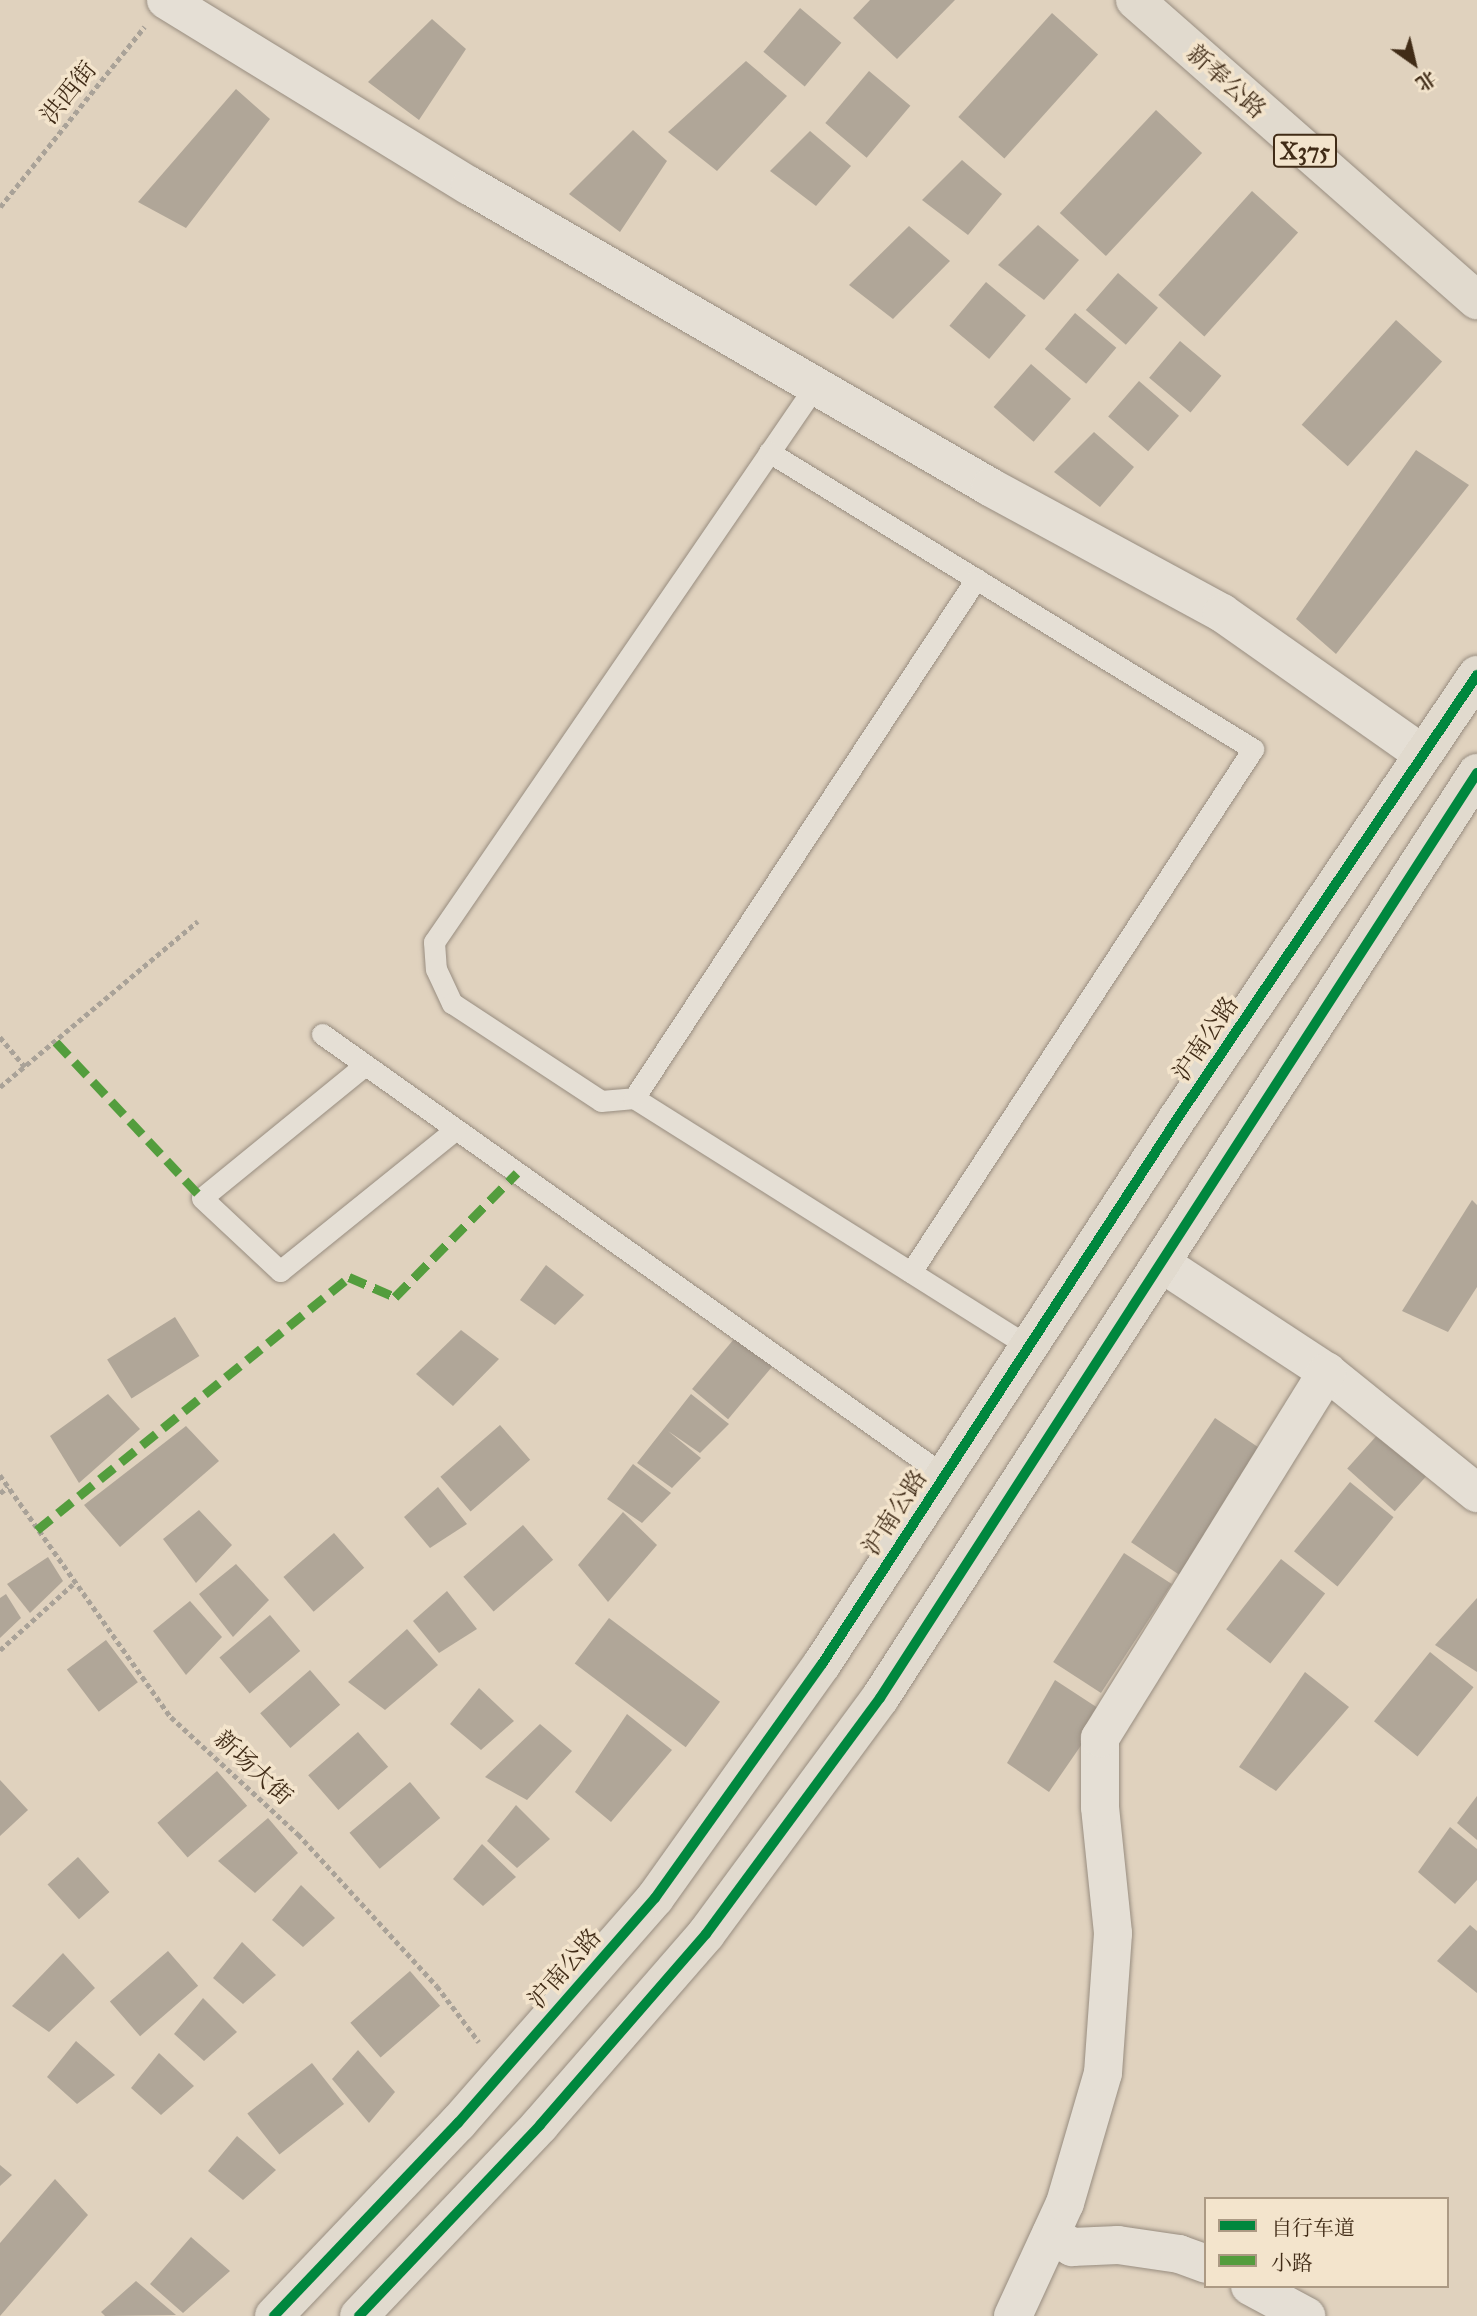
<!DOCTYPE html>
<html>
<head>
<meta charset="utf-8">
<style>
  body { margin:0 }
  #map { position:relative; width:1477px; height:2316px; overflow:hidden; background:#e0d2be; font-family:"IM FELL Great Primer","Noto Serif SC",serif }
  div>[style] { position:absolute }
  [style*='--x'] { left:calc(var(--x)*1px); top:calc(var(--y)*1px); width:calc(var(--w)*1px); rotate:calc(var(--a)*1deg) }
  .building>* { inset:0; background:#b0a698; transform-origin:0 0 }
  .path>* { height:4.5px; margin-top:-2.25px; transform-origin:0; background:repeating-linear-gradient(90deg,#a9a298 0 5px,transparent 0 8.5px) }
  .roads { filter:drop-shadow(0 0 2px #988d80) drop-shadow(0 0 2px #988d80) }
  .lane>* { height:21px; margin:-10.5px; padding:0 10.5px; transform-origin:10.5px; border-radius:10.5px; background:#e5dfd5 }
  .street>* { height:38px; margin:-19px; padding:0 19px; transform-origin:19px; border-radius:19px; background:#e5dfd5 }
  .primary>* { height:38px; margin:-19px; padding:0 19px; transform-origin:19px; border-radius:19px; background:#e1dace }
  .quiet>* { height:9px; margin-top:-4.5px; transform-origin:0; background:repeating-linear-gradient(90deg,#539d3d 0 18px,transparent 0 27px) }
  .cycleway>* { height:10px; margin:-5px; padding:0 5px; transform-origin:5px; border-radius:5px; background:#00873e }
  span { translate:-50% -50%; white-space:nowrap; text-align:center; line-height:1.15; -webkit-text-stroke:7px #f3e4cc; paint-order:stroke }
  .shield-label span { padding:2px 5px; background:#f3e4cc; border:2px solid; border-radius:5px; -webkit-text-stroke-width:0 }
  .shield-label { font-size:23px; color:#412c17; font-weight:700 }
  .street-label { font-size:24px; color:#412c17 }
  .legend { position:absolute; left:1204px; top:2197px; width:245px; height:91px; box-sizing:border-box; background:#f3e4cc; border:2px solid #ac9a84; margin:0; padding:9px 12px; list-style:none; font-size:21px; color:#412c17 }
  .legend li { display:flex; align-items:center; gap:14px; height:35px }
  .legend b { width:35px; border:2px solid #ac9a84 }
  .north { position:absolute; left:1379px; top:28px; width:70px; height:70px; -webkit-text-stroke:5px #f3e4cc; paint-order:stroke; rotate:146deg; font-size:19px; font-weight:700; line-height:28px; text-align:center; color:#412c17 }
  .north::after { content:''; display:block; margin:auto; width:24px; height:32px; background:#412c17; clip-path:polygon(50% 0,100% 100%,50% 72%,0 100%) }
</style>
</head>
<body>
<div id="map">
  <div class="building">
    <i style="clip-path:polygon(870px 0,955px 0,897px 59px,853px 18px)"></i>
    <i style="left:800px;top:8px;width:54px;height:57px;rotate:40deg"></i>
    <i style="left:1052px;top:13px;width:62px;height:140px;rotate:42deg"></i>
    <i style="clip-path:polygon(432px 19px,466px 49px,419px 120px,368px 82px)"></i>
    <i style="clip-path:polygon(746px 61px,787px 96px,717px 171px,668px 132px)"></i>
    <i style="left:869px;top:71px;width:54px;height:68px;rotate:40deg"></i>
    <i style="clip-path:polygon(236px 89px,270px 119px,186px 228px,138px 202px)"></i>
    <i style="left:1156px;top:110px;width:63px;height:141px;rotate:43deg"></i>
    <i style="clip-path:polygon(633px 130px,667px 161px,620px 232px,569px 194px)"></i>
    <i style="clip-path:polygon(810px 131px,851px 166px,816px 206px,770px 171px)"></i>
    <i style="clip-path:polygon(962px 160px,1002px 194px,968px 235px,922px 200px)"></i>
    <i style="left:1252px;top:191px;width:62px;height:140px;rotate:42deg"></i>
    <i style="clip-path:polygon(1038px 225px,1079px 260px,1044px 300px,998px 265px)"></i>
    <i style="clip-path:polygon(909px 226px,950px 261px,893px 319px,849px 285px)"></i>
    <i style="left:1118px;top:273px;width:53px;height:49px;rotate:41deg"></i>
    <i style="left:986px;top:282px;width:52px;height:57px;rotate:40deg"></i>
    <i style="left:1075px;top:313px;width:54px;height:47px;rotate:40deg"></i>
    <i style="left:1396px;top:320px;width:62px;height:141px;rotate:42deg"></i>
    <i style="left:1180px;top:341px;width:54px;height:48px;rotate:40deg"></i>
    <i style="left:1031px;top:364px;width:53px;height:57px;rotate:41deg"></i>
    <i style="left:1139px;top:381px;width:53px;height:47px;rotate:41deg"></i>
    <i style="clip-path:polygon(1094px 432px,1134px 467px,1100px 507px,1054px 472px)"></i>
    <i style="clip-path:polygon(1416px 450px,1469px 485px,1336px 654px,1296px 619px)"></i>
    <i style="clip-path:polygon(1472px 1200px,1477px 1205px,1477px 1287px,1448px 1332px,1402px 1311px)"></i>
    <i style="clip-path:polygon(546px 1265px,584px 1295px,555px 1325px,520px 1300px)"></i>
    <i style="left:175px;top:1317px;width:46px;height:80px;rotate:58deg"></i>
    <i style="clip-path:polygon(461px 1330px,499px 1359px,453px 1406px,416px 1374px)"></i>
    <i style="left:739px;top:1333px;width:47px;height:73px;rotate:40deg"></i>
    <i style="clip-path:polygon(108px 1394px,140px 1429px,79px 1483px,50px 1436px)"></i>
    <i style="clip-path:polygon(691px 1394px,729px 1424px,700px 1453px,668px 1431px,701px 1458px,672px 1488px,637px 1463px)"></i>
    <i style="left:1215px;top:1418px;width:58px;height:150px;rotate:34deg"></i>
    <i style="left:500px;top:1425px;width:46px;height:79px;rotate:49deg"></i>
    <i style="clip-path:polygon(186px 1426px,219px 1461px,120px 1547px,84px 1505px)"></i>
    <i style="left:1380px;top:1432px;width:64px;height:49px;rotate:42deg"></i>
    <i style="clip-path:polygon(633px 1464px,671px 1493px,642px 1523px,607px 1499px)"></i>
    <i style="left:1350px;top:1482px;width:56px;height:89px;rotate:39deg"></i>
    <i style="clip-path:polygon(438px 1487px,467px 1524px,430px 1548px,404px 1517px)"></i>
    <i style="clip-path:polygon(199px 1510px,232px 1545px,196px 1583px,163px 1539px)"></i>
    <i style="clip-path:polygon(623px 1512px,657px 1545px,608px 1602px,578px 1565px)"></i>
    <i style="left:523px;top:1525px;width:46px;height:79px;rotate:49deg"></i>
    <i style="left:334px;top:1533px;width:46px;height:67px;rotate:49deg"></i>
    <i style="left:1124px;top:1553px;width:57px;height:130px;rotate:33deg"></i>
    <i style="clip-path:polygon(48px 1557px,63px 1581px,30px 1613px,7px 1584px)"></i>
    <i style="left:1281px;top:1559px;width:56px;height:89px;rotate:38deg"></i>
    <i style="clip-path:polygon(236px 1564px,269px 1600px,233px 1637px,199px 1594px)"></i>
    <i style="clip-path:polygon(447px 1591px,477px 1629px,439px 1653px,413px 1621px)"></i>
    <i style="clip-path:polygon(6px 1594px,21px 1618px,0 1638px,0 1598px)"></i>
    <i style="clip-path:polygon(1477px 1598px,1477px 1672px,1435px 1645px)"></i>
    <i style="clip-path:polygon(190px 1601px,222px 1637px,186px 1675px,153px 1631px)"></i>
    <i style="left:270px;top:1615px;width:47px;height:66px;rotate:50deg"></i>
    <i style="left:609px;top:1618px;width:139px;height:57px;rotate:37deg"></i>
    <i style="clip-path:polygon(407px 1629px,438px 1665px,385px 1710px,348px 1682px)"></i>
    <i style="left:106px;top:1640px;width:53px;height:49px;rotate:53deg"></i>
    <i style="left:1430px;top:1652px;width:56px;height:89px;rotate:39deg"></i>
    <i style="left:310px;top:1670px;width:46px;height:66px;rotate:49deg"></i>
    <i style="clip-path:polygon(1305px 1672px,1349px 1707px,1276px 1791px,1239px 1767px)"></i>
    <i style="clip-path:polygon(1055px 1680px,1104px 1712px,1049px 1792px,1007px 1763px)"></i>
    <i style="clip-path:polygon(479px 1688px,514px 1721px,481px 1750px,450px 1724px)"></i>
    <i style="clip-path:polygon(627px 1714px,672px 1750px,611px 1822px,575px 1792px)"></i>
    <i style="clip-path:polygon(540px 1724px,572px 1751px,527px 1800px,485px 1777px)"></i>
    <i style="left:358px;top:1732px;width:46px;height:66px;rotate:49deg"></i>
    <i style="left:217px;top:1771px;width:46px;height:79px;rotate:49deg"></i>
    <i style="clip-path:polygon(0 1780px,28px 1810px,0 1836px)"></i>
    <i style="left:410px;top:1782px;width:47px;height:79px;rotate:50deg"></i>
    <i style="clip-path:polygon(1477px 1796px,1477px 1840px,1457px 1823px)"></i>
    <i style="clip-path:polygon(516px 1805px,550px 1839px,517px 1868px,487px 1841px)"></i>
    <i style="clip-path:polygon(268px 1818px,298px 1853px,255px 1893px,218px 1861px)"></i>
    <i style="clip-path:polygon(1450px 1827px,1477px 1849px,1477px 1880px,1455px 1904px,1418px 1872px)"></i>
    <i style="clip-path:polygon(482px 1844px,516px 1877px,483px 1906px,453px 1879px)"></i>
    <i style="left:78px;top:1857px;width:47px;height:41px;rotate:48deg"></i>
    <i style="clip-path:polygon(301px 1885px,335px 1918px,303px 1947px,272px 1920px)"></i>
    <i style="clip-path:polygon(1470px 1925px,1477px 1931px,1477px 1993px,1437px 1961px)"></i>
    <i style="clip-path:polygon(242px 1942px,276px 1975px,243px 2004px,213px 1978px)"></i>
    <i style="left:168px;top:1951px;width:46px;height:77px;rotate:49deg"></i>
    <i style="clip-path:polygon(63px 1953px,95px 1988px,49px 2032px,12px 2006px)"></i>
    <i style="left:410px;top:1971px;width:46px;height:79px;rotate:49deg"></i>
    <i style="clip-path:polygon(203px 1998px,237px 2032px,204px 2061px,174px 2034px)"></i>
    <i style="clip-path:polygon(76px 2041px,115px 2075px,77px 2104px,47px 2077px)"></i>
    <i style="clip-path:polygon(358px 2050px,395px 2092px,369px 2123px,332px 2079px)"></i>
    <i style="clip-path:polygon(159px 2053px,194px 2086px,161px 2115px,131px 2088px)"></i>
    <i style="left:312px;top:2063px;width:52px;height:82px;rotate:52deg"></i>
    <i style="clip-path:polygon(237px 2136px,276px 2170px,243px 2200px,208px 2171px)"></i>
    <i style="clip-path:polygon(0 2165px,12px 2175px,0 2186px)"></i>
    <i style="clip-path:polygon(55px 2179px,88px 2215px,0 2316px,0 2243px)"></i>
    <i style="clip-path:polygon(191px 2237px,230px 2271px,183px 2313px,150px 2284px)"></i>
    <i style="clip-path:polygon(136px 2281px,176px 2315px,105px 2316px,101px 2312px)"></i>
  </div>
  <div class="path">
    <i style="--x:0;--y:207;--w:231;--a:-51.3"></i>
    <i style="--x:0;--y:1037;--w:39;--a:50"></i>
    <i style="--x:0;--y:1087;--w:258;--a:-40"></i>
    <i style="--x:0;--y:1475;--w:296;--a:54.8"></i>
    <i style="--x:171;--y:1717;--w:173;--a:42.7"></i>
    <i style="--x:298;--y:1834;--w:206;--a:47.6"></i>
    <i style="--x:437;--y:1986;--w:70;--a:53.1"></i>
    <i style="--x:0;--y:1493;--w:10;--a:-37"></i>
    <i style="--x:0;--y:1650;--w:98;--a:-42.1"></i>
  </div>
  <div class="roads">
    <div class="lane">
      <i style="--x:815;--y:386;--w:674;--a:124.42"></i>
      <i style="--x:434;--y:942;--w:27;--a:86"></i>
      <i style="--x:436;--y:969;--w:38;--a:65"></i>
      <i style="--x:452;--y:1003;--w:178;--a:33.3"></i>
      <i style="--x:601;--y:1101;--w:33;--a:-5"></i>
      <i style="--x:634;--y:1098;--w:467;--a:32.2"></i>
      <i style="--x:769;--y:452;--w:568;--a:31.53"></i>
      <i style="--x:1253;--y:749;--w:625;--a:123.18"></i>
      <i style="--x:322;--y:1034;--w:764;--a:35.35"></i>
      <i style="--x:365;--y:1065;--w:210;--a:140.8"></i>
      <i style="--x:202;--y:1198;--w:107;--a:43.1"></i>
      <i style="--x:280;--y:1271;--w:226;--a:-38.9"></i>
      <i style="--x:634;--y:1098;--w:622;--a:-56.62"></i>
    </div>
    <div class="street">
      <i style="--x:166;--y:0;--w:356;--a:31.5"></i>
      <i style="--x:470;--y:186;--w:601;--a:30.06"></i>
      <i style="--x:990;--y:487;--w:264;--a:28.5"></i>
      <i style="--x:1222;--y:613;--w:243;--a:35.1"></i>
      <i style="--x:1161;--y:1263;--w:199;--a:33.3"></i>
      <i style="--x:1327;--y:1372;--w:193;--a:38.9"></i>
      <i style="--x:1051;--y:2234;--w:25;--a:32"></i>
      <i style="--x:1072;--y:2247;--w:46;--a:-2.5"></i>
      <i style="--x:1118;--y:2245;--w:62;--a:8.4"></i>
      <i style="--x:1179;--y:2254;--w:29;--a:20"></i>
      <i style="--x:1250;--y:2286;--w:64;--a:28.2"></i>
      <i style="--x:1013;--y:2316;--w:124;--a:-65.3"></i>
      <i style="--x:1065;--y:2203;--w:135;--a:-73.7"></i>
      <i style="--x:1103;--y:2073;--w:140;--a:-85.9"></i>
      <i style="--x:1113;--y:1933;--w:127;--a:-95.9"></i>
      <i style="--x:1100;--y:1807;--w:69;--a:-90"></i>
      <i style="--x:1100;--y:1738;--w:431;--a:-58.2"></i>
    </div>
    <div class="primary">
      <i style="--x:1135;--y:0;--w:455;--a:41.3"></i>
      <i style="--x:274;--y:2316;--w:267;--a:-46.4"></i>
      <i style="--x:458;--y:2123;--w:299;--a:-48.8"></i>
      <i style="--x:655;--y:1898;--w:287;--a:-54.5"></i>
      <i style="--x:822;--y:1664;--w:650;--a:-56.92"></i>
      <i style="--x:1177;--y:1119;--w:536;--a:-55.95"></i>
      <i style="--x:359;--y:2316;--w:263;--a:-46.5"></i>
      <i style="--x:540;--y:2125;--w:253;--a:-49"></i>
      <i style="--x:706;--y:1934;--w:293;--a:-53.6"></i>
      <i style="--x:880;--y:1698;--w:1101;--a:-57.16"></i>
    </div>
  </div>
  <div class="quiet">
    <i style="--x:56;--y:1042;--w:214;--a:46.9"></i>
    <i style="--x:37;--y:1530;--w:402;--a:-39"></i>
    <i style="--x:349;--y:1277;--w:50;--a:23.5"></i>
    <i style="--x:395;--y:1297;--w:174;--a:-45.5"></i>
  </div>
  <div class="cycleway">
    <i style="--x:274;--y:2316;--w:267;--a:-46.4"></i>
    <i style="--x:458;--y:2123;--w:299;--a:-48.8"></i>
    <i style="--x:655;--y:1898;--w:287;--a:-54.5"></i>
    <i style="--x:822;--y:1664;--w:650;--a:-56.92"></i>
    <i style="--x:1177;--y:1119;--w:536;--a:-55.95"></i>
    <i style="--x:359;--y:2316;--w:263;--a:-46.5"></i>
    <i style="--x:540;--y:2125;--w:253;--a:-49"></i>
    <i style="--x:706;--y:1934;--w:293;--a:-53.6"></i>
    <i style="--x:880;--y:1698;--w:1101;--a:-57.16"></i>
  </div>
  <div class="shield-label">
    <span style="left:1305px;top:151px">X375</span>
  </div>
  <div class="street-label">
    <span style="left:1226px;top:82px;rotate:42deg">新奉公路</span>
    <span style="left:69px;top:93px;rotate:-51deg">洪西街</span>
    <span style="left:1206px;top:1039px;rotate:-56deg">沪南公路</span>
    <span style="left:895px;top:1513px;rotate:-57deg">沪南公路</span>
    <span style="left:253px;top:1768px;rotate:43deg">新场大街</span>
    <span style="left:565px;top:1969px;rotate:-49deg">沪南公路</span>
  </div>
  <ul class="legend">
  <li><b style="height:9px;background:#00873e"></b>自行车道</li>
  <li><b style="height:9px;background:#539d3d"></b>小路</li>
  </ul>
  <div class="north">北</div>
</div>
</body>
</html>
